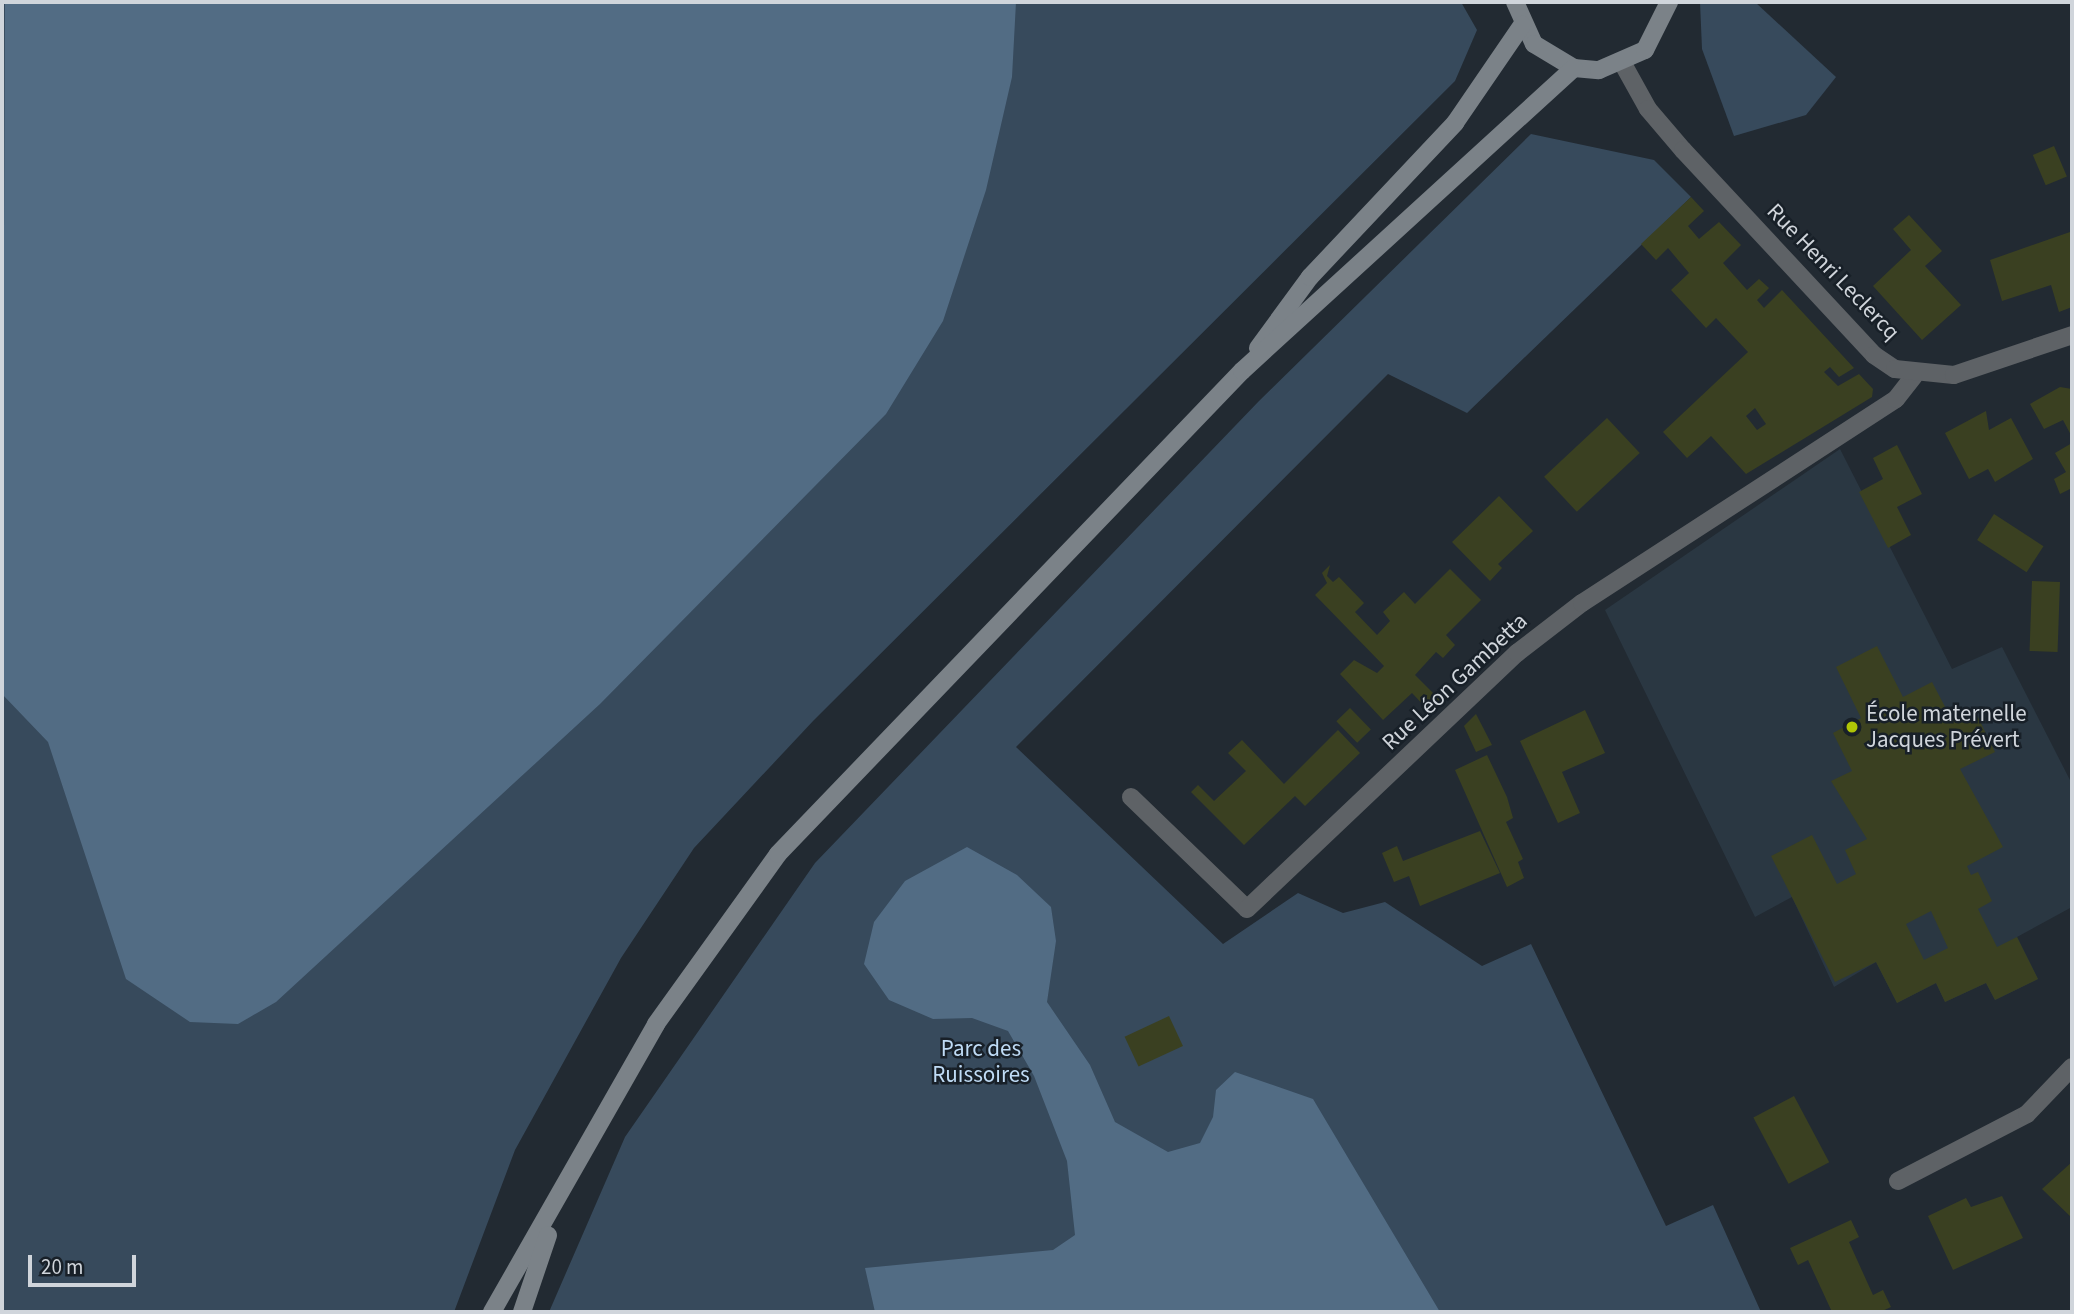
<!DOCTYPE html>
<html>
<head>
<meta charset="utf-8">
<style>
  body { margin:0 }
  #map { position:relative; width:2074px; height:1314px; overflow:hidden; background:#222a32; font-family:"Source Sans 3",sans-serif }
  div>[style] { position:absolute }
  [style*='--x'] { left:calc(var(--x)*1px); top:calc(var(--y)*1px); width:calc(var(--w)*1px); rotate:calc(var(--a)*1deg) }
  .built>* { inset:0; background:#2a3742 }
  .green>* { inset:0; background:#374a5c }
  .water>* { inset:0; background:#526c84 }
  .building>* { inset:0; background:#3a4021; transform-origin:0 0 }
  .minor>* { height:18px; margin:-9px; padding:0 9px; transform-origin:9px; border-radius:9px; background:#5e6266 }
  .tertiary>* { height:18px; margin:-9px; padding:0 9px; transform-origin:9px; border-radius:9px; background:#5e6266 }
  .secondary>* { height:18px; margin:-9px; padding:0 9px; transform-origin:9px; border-radius:9px; background:#7b8288 }
  .dots>* { width:19px; height:19px; translate:-50% -50%; box-sizing:border-box; border:4px solid #182028; border-radius:50% }
  span { translate:-50% -50%; white-space:nowrap; text-align:center; line-height:1.15; -webkit-text-stroke:5px #182028; paint-order:stroke }
  .street-label { font-size:23px; color:#d0d5db }
  .poi-label { font-size:23px; color:#d0d5db }
  .left { translate:0 -50%; text-align:left }
  .park-label { font-size:23px; color:#bfdbf5 }
  .frame { position:absolute; inset:0; border:4px solid #d0d5db; pointer-events:none }
  .scale { position:absolute; left:28px; top:1255px; width:108px; height:32px; box-sizing:border-box; border:4px solid #d0d5db; border-top:0; padding-left:9px; font-size:21px; line-height:24px; white-space:nowrap; color:#d0d5db; -webkit-text-stroke:5px #182028; paint-order:stroke }
</style>
</head>
<body>
<div id="map">
  <div class="built">
    <i style="clip-path:polygon(1840px 449px,1952px 669px,2002px 647px,2072px 784px,2072px 907px,2017px 937px,2038px 979px,1995px 1000px,1986px 983px,1945px 1002px,1936px 983px,1897px 1003px,1876px 962px,1834px 987px,1792px 897px,1755px 917px,1605px 610px)"></i>
  </div>
  <div class="green">
    <i style="clip-path:polygon(2px 2px,1461px 2px,1477px 30px,1455px 81px,814px 720px,694px 848px,621px 958px,515px 1150px,454px 1312px,2px 1312px)"></i>
    <i style="clip-path:polygon(1700px 2px,1755px 2px,1836px 77px,1806px 115px,1734px 136px,1702px 49px)"></i>
    <i style="clip-path:polygon(1531px 134px,1654px 160px,1691px 197px,1467px 413px,1388px 374px,1016px 747px,1223px 944px,1298px 893px,1343px 913px,1385px 902px,1482px 966px,1531px 944px,1666px 1226px,1713px 1205px,1761px 1312px,549px 1312px,625px 1137px,815px 863px,1259px 401px)"></i>
  </div>
  <div class="water">
    <i style="clip-path:polygon(5px 2px,1016px 2px,1012px 77px,986px 190px,943px 321px,886px 414px,600px 704px,276px 1002px,238px 1024px,190px 1022px,126px 979px,48px 742px,2px 694px)"></i>
    <i style="clip-path:polygon(967px 847px,1017px 875px,1051px 907px,1056px 941px,1047px 1002px,1090px 1065px,1115px 1122px,1168px 1152px,1200px 1143px,1213px 1117px,1216px 1090px,1235px 1072px,1313px 1099px,1440px 1312px,875px 1312px,865px 1268px,1053px 1250px,1075px 1235px,1067px 1161px,1034px 1076px,1008px 1031px,972px 1018px,933px 1019px,889px 1000px,864px 964px,874px 922px,905px 881px)"></i>
  </div>
  <div class="building">
    <i style="left:2054px;top:146px;width:33px;height:23px;rotate:67deg"></i>
    <i style="clip-path:polygon(evenodd,1691px 197px,1704px 211px,1688px 226px,1699px 239px,1719px 222px,1741px 245px,1723px 263px,1747px 290px,1759px 279px,1769px 288px,1757px 300px,1764px 308px,1782px 290px,1854px 368px,1839px 377px,1830px 367px,1824px 372px,1838px 386px,1859px 374px,1873px 389px,1872px 397px,1746px 474px,1711px 436px,1687px 458px,1663px 432px,1748px 352px,1716px 318px,1706px 328px,1671px 290px,1689px 273px,1668px 248px,1656px 260px,1641px 244px,1691px 197px,1755px 408px,1766px 424px,1757px 430px,1746px 416px,1755px 408px)"></i>
    <i style="clip-path:polygon(1909px 215px,1942px 251px,1925px 266px,1961px 305px,1922px 340px,1873px 286px,1911px 250px,1893px 229px)"></i>
    <i style="clip-path:polygon(2070px 232px,2072px 307px,2059px 312px,2051px 285px,2002px 301px,1990px 260px)"></i>
    <i style="clip-path:polygon(2060px 387px,2072px 389px,2072px 437px,2063px 420px,2044px 429px,2030px 404px)"></i>
    <i style="clip-path:polygon(1986px 411px,1989px 430px,2011px 418px,2033px 459px,1995px 482px,1988px 469px,1969px 479px,1945px 433px)"></i>
    <i style="left:1607px;top:418px;width:48px;height:86px;rotate:47deg"></i>
    <i style="clip-path:polygon(2072px 443px,2072px 488px,2060px 494px,2054px 479px,2066px 472px,2055px 453px)"></i>
    <i style="clip-path:polygon(1897px 445px,1922px 494px,1897px 507px,1911px 535px,1888px 548px,1859px 492px,1883px 479px,1873px 458px)"></i>
    <i style="clip-path:polygon(1499px 496px,1533px 531px,1498px 564px,1502px 568px,1490px 581px,1452px 542px)"></i>
    <i style="left:1994px;top:514px;width:59px;height:31px;rotate:33deg"></i>
    <i style="clip-path:polygon(1330px 565px,1327px 576px,1333px 582px,1339px 577px,1364px 603px,1355px 612px,1377px 635px,1390px 621px,1383px 612px,1404px 592px,1415px 604px,1450px 569px,1481px 600px,1446px 635px,1455px 645px,1443px 658px,1436px 652px,1415px 675px,1440px 700px,1428px 710px,1412px 693px,1383px 720px,1340px 674px,1354px 660px,1377px 673px,1384px 666px,1315px 595px,1327px 583px,1322px 573px)"></i>
    <i style="left:2032px;top:581px;width:28px;height:70px;rotate:2deg"></i>
    <i style="clip-path:polygon(evenodd,1877px 646px,1903px 697px,1932px 682px,1952px 720px,1974px 709px,1995px 752px,1960px 769px,2003px 847px,1967px 866px,1971px 875px,1978px 872px,1992px 901px,1978px 909px,1997px 947px,2017px 937px,2038px 979px,1995px 1000px,1986px 983px,1945px 1002px,1936px 983px,1897px 1003px,1876px 962px,1835px 982px,1771px 856px,1812px 835px,1837px 884px,1856px 874px,1845px 850px,1867px 839px,1831px 781px,1852px 771px,1833px 733px,1861px 718px,1836px 667px,1877px 646px,1931px 911px,1948px 948px,1924px 960px,1906px 924px,1931px 911px)"></i>
    <i style="left:1350px;top:708px;width:30px;height:19px;rotate:46deg"></i>
    <i style="clip-path:polygon(1585px 710px,1605px 753px,1562px 772px,1580px 813px,1558px 823px,1520px 741px)"></i>
    <i style="clip-path:polygon(1476px 714px,1492px 745px,1476px 752px,1464px 726px)"></i>
    <i style="clip-path:polygon(1338px 730px,1360px 753px,1305px 806px,1295px 796px,1244px 845px,1191px 792px,1198px 785px,1214px 801px,1246px 771px,1228px 753px,1242px 740px,1284px 784px)"></i>
    <i style="clip-path:polygon(1487px 755px,1507px 797px,1513px 818px,1506px 822px,1523px 859px,1518px 862px,1524px 878px,1507px 887px,1455px 770px)"></i>
    <i style="clip-path:polygon(1480px 831px,1500px 873px,1420px 906px,1409px 876px,1394px 882px,1382px 853px,1397px 846px,1403px 861px)"></i>
    <i style="left:1169px;top:1016px;width:33px;height:49px;rotate:65deg"></i>
    <i style="left:1794px;top:1096px;width:75px;height:46px;rotate:62deg"></i>
    <i style="clip-path:polygon(2072px 1162px,2072px 1218px,2042px 1189px)"></i>
    <i style="clip-path:polygon(2002px 1196px,2023px 1238px,1953px 1270px,1928px 1216px,1966px 1198px,1971px 1207px)"></i>
    <i style="clip-path:polygon(1851px 1220px,1859px 1237px,1849px 1242px,1873px 1295px,1883px 1290px,1891px 1307px,1880px 1312px,1832px 1312px,1808px 1260px,1798px 1265px,1790px 1248px)"></i>
  </div>
  <div class="minor">
    <i style="--x:1131;--y:797;--w:161;--a:44"></i>
    <i style="--x:1247;--y:909;--w:372;--a:-43.5"></i>
    <i style="--x:1517;--y:653;--w:82;--a:-37.6"></i>
    <i style="--x:1582;--y:603;--w:374;--a:-33"></i>
    <i style="--x:1896;--y:399;--w:29;--a:-52"></i>
    <i style="--x:1898;--y:1181;--w:145;--a:-27.4"></i>
    <i style="--x:2027;--y:1114;--w:65;--a:-46.2"></i>
  </div>
  <div class="tertiary">
    <i style="--x:1623;--y:64;--w:51;--a:60.9"></i>
    <i style="--x:1648;--y:109;--w:54;--a:49.5"></i>
    <i style="--x:1683;--y:150;--w:280;--a:47"></i>
    <i style="--x:1874;--y:355;--w:25;--a:34"></i>
    <i style="--x:1895;--y:369;--w:59;--a:5.8"></i>
    <i style="--x:1954;--y:375;--w:125;--a:-18.7"></i>
  </div>
  <div class="secondary">
    <i style="--x:1515;--y:2;--w:46;--a:65.7"></i>
    <i style="--x:1534;--y:44;--w:47;--a:31"></i>
    <i style="--x:1574;--y:68;--w:25;--a:5"></i>
    <i style="--x:1599;--y:70;--w:50;--a:-23.5"></i>
    <i style="--x:1645;--y:50;--w:54;--a:-63.4"></i>
    <i style="--x:1258;--y:348;--w:88;--a:-53.8"></i>
    <i style="--x:1310;--y:277;--w:212;--a:-46.7"></i>
    <i style="--x:1455;--y:123;--w:119;--a:-55.6"></i>
    <i style="--x:492;--y:1312;--w:331;--a:-60.3"></i>
    <i style="--x:656;--y:1024;--w:209;--a:-54.3"></i>
    <i style="--x:778;--y:854;--w:670;--a:-46.15"></i>
    <i style="--x:1242;--y:371;--w:449;--a:-42.4"></i>
    <i style="--x:522;--y:1312;--w:81;--a:-71.3"></i>
  </div>
  <div class="dots">
    <i style="left:1852px;top:727px;background:#afc506"></i>
  </div>
  <div class="street-label">
    <span style="left:1833px;top:272px;rotate:46deg">Rue Henri Leclercq</span>
    <span style="left:1455px;top:682px;rotate:-43deg">Rue Léon Gambetta</span>
  </div>
  <div class="poi-label">
    <span class="left" style="left:1866px;top:727px">École maternelle<br>Jacques Prévert</span>
  </div>
  <div class="park-label">
    <span style="left:981px;top:1062px">Parc des<br>Ruissoires</span>
  </div>
  <div class="frame"></div>
  <div class="scale">20 m</div>
</div>
</body>
</html>
